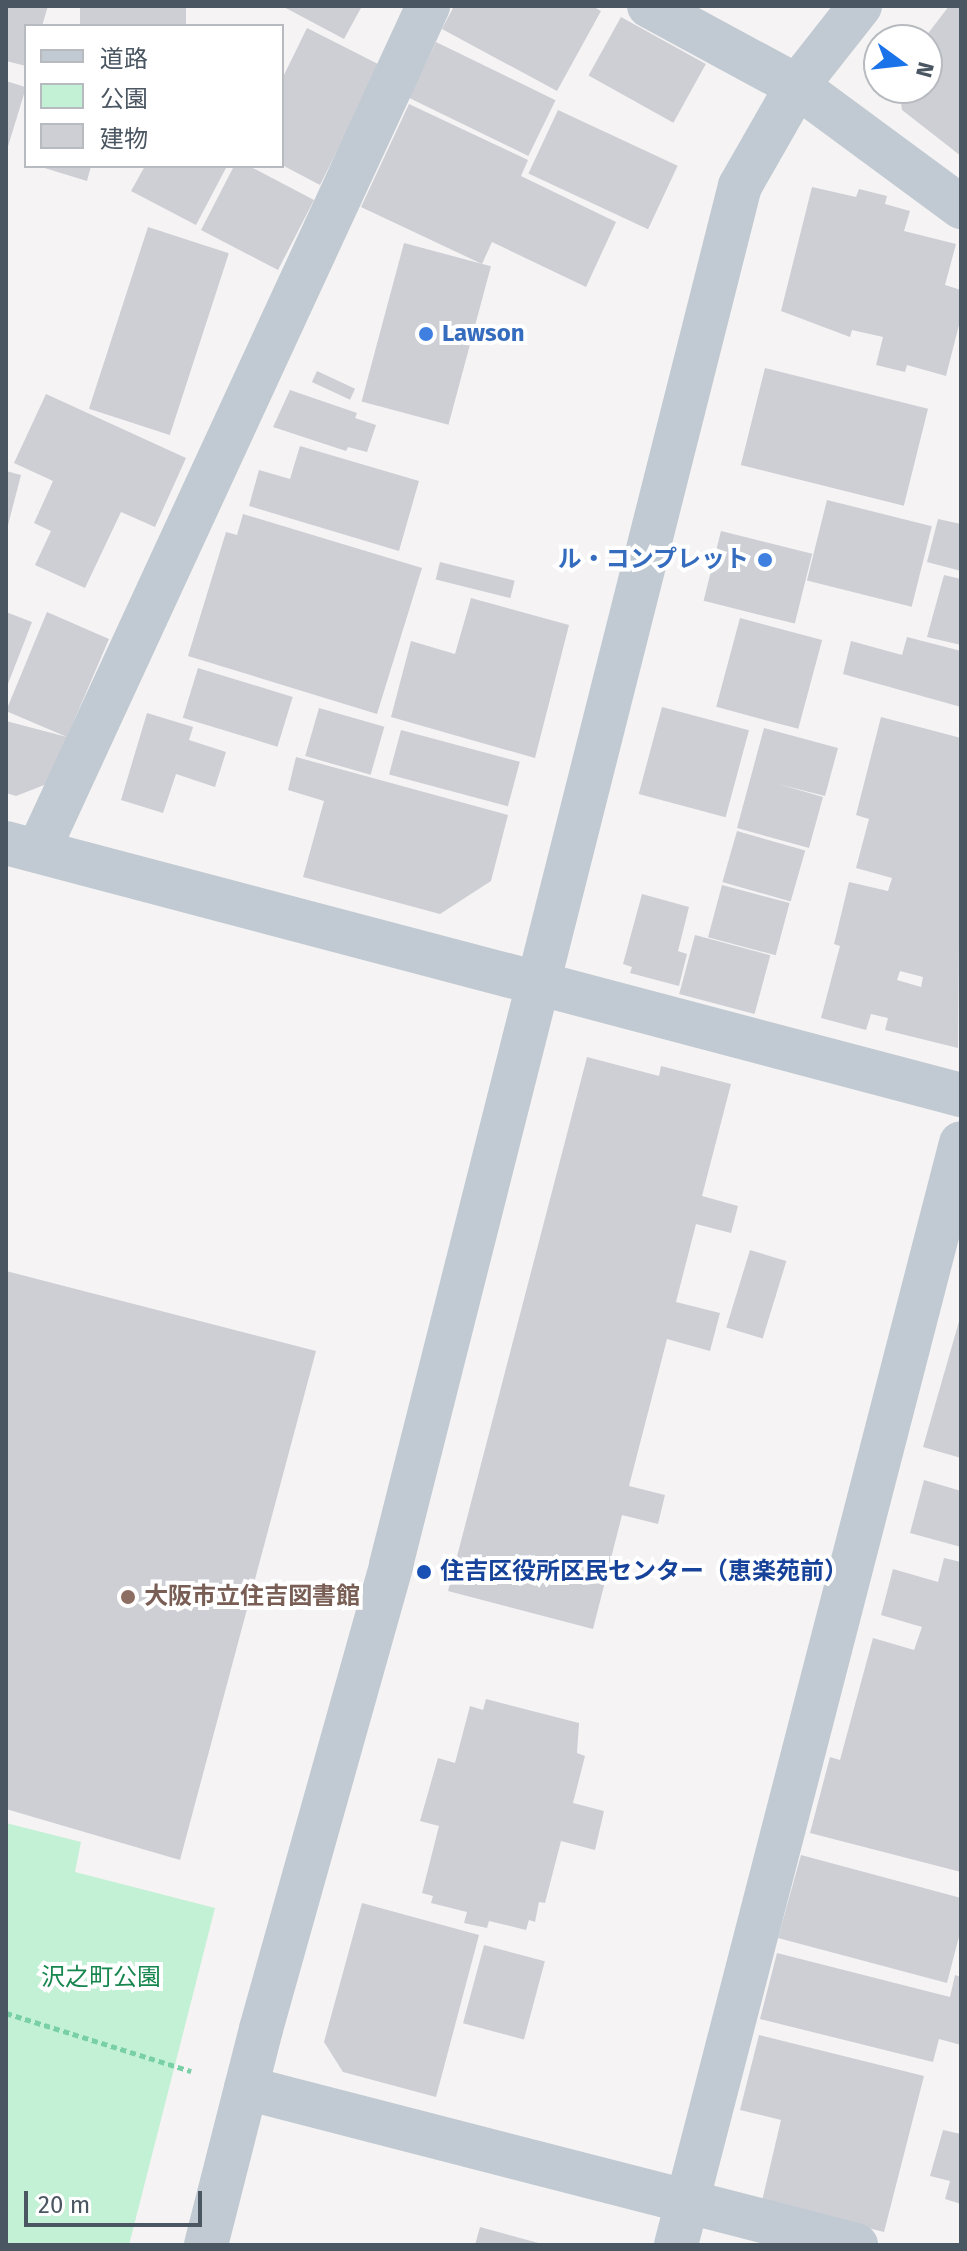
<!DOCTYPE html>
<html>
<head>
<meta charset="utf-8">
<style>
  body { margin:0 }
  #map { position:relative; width:967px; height:2251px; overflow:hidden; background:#f5f3f3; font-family:"Fira Sans","Noto Sans JP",sans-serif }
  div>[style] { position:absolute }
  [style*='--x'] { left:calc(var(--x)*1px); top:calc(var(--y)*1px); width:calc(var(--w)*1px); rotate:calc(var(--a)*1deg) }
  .green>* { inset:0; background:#c3f1d5 }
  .building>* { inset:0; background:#cdcfd5; transform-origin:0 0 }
  .path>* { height:5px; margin-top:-2.5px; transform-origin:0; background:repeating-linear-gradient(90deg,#7ad0a6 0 6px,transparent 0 10px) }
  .minor>* { height:44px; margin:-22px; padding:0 22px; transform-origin:22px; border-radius:22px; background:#c1cad2 }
  .tertiary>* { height:44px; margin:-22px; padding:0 22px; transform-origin:22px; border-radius:22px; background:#c1cad2 }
  .dots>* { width:22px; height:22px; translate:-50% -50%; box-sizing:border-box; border:4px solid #fff; border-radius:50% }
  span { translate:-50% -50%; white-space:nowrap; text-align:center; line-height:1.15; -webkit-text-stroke:8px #fff; paint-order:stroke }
  .shop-label { font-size:24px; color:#366cbe; font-weight:700 }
  .left { translate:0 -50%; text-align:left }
  .right { translate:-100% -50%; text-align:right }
  .transit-label { font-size:24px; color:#164399; font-weight:700 }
  .education-label { font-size:24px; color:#785e54; font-weight:700 }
  .park-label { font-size:24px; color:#17864f }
  .frame { position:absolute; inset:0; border:8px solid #4a5661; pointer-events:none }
  .legend { position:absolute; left:24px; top:24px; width:260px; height:144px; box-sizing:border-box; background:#fff; border:2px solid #b7bbc0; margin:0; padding:10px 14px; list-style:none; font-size:24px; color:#4a5661 }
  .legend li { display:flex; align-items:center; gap:16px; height:40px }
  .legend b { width:40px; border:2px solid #b7bbc0 }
  .north { position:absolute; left:863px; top:24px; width:80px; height:80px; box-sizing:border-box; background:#fff; border:2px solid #b7bbc0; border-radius:50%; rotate:105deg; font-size:22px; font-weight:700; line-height:32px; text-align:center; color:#4a5661 }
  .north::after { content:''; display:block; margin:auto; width:28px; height:36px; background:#1a73e8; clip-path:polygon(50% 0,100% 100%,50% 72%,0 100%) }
  .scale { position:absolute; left:24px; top:2191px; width:178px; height:36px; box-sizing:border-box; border:4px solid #4a5661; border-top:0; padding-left:10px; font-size:24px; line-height:28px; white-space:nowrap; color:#4a5661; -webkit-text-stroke:6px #fff; paint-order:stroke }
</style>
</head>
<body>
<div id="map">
  <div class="green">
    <i style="clip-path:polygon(6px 1823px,81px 1842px,75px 1872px,215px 1908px,129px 2245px,6px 2245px)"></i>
  </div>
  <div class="building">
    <i style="clip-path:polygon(6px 6px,48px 6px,42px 26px,26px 26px,26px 66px,6px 61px)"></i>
    <i style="left:80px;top:6px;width:106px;height:21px"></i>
    <i style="clip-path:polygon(282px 6px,362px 6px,344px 39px)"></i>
    <i style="clip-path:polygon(454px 6px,592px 6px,601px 11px,557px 91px,442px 29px)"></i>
    <i style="clip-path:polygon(949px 6px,961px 6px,961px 156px,902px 110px,899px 88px,927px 88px,927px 40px,923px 40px)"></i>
    <i style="left:621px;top:17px;width:97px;height:67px;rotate:29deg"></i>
    <i style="clip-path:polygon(307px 28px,380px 65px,320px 185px,282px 165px,282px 79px)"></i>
    <i style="left:436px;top:42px;width:133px;height:62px;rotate:26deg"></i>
    <i style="left:6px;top:81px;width:21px;height:77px;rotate:17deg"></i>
    <i style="clip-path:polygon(409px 104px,528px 160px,521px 176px,616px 222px,586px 287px,492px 242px,482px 264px,361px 207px)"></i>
    <i style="left:558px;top:110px;width:132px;height:70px;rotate:25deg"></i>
    <i style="clip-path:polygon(38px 166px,91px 166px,87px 181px)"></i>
    <i style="clip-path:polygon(145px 166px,227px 166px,196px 225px,131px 191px)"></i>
    <i style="clip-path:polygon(234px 166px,249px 166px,314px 200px,278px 270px,201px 230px)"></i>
    <i style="clip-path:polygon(812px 187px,856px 197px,859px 189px,887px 196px,885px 204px,910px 211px,904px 231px,956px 244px,945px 285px,961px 290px,961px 317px,946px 376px,907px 365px,905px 372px,876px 365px,883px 337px,852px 330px,850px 337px,781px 311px)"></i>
    <i style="left:148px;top:227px;width:85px;height:191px;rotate:18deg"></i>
    <i style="left:404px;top:243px;width:90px;height:164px;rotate:15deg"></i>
    <i style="left:765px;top:368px;width:168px;height:100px;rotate:14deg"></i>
    <i style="left:317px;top:371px;width:42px;height:12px;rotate:25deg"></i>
    <i style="clip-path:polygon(290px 390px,357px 413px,355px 418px,376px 425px,367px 452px,348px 447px,346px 451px,273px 427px)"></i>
    <i style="clip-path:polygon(46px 394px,186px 458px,155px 527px,121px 512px,85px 588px,35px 565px,51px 531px,34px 523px,53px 481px,14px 463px)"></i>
    <i style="clip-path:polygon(300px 446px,419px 481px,399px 551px,249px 506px,259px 470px,290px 479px)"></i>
    <i style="clip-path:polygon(6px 471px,21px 475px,7px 529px,6px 529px)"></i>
    <i style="left:827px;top:500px;width:108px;height:83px;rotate:14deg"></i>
    <i style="clip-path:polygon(243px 514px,422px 568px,377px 714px,188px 656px,226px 532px,237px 535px)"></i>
    <i style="clip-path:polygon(938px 519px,961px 524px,961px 571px,927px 562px)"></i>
    <i style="left:721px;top:531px;width:94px;height:72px;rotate:14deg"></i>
    <i style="left:440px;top:562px;width:77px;height:18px;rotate:14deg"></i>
    <i style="clip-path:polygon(944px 575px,961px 579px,961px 645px,927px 637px)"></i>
    <i style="clip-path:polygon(471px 598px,569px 625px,535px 758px,391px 717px,411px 641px,455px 654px)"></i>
    <i style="clip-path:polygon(6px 612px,32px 622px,6px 689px)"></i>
    <i style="clip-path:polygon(47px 612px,109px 639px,67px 737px,57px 780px,16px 796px,6px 793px,6px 721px,67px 737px,6px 711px)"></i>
    <i style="left:740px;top:618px;width:85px;height:92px;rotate:15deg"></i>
    <i style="clip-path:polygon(907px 637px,961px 651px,961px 707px,843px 674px,851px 641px,902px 655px)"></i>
    <i style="left:198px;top:668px;width:99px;height:52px;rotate:17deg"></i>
    <i style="left:662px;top:707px;width:90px;height:90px;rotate:15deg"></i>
    <i style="left:319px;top:708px;width:68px;height:50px;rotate:16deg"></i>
    <i style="clip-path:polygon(147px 713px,193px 727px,189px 740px,226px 752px,215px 787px,176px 774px,163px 813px,121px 800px)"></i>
    <i style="clip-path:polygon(evenodd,881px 717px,961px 738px,958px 1048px,885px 1030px,888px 1018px,871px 1014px,866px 1030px,821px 1018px,840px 946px,834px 944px,849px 882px,888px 891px,892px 878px,856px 868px,869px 819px,856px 815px,881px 717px,900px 971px,923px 977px,921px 987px,897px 980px,900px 971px)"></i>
    <i style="clip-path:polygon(764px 728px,838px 748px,825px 796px,778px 784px,823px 797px,809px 848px,737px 828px)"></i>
    <i style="left:401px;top:730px;width:123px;height:46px;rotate:15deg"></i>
    <i style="clip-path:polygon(296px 757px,508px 815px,491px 881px,440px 914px,303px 877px,324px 801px,288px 790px)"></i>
    <i style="left:737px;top:831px;width:71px;height:53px;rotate:16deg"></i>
    <i style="left:722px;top:885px;width:70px;height:54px;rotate:15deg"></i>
    <i style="clip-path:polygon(642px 894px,689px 907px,678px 951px,687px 954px,679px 986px,630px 973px,632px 967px,623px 964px)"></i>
    <i style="left:695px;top:935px;width:78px;height:61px;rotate:15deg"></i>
    <i style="clip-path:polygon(587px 1057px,659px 1076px,661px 1066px,731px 1084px,702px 1196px,738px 1206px,731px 1233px,696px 1224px,676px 1302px,720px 1313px,710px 1351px,667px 1339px,629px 1486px,665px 1495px,658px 1524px,622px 1515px,593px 1629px,448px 1591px)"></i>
    <i style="left:750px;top:1250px;width:38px;height:81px;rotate:17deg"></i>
    <i style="clip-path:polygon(6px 1271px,316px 1351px,180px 1860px,6px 1809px)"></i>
    <i style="clip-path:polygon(960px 1318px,961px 1318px,961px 1458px,923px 1447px)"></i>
    <i style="clip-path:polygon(924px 1480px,961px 1491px,961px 1547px,910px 1533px)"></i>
    <i style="clip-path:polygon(944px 1558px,961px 1562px,961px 1872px,810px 1833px,830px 1757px,840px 1760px,873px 1638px,914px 1650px,922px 1627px,881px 1615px,893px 1569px,938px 1582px)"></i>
    <i style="clip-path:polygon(486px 1699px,579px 1723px,577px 1753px,585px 1756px,573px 1803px,604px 1811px,595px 1850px,561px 1841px,545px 1903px,539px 1902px,535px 1922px,529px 1920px,526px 1930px,489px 1921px,487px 1928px,464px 1923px,467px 1912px,431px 1903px,433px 1896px,422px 1893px,439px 1826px,420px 1821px,438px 1758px,455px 1763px,470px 1706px,483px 1710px)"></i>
    <i style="clip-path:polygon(801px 1855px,961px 1898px,961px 1929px,947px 1983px,778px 1938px)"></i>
    <i style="clip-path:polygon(362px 1903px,479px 1935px,436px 2097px,343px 2072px,324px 2042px)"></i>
    <i style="left:484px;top:1945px;width:63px;height:81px;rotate:15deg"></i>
    <i style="clip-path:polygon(777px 1953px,950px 1997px,955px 1975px,961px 1977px,961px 2045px,939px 2039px,933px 2062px,760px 2019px)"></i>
    <i style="clip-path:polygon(759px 2035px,924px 2076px,884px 2232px,762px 2201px,781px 2120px,740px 2110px)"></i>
    <i style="clip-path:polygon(943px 2130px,961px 2134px,961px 2204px,945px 2199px,950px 2181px,930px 2176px)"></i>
    <i style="clip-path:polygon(480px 2227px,542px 2244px,541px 2245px,475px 2245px)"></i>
  </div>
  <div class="path">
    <i style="--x:6;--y:2013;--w:194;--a:17.4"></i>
  </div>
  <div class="minor">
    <i style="--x:797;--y:86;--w:204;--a:36.4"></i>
    <i style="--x:38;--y:851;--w:931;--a:-65.22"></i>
    <i style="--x:537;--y:983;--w:439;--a:14.8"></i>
    <i style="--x:246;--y:2088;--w:630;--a:14.43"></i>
    <i style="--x:676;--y:2245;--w:1138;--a:-75.5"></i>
  </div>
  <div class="tertiary">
    <i style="--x:649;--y:6;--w:168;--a:28.4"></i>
    <i style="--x:6;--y:843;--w:549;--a:14.77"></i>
    <i style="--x:206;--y:2245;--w:223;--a:-75.7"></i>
    <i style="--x:261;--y:2029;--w:482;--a:-74.3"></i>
    <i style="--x:391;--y:1565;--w:1422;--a:-75.8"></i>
    <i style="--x:740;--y:186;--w:115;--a:-60.3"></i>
    <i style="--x:797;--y:86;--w:102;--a:-51.8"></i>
  </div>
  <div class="dots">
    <i style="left:426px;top:334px;background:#3f7fe0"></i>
    <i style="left:765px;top:560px;background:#3f7fe0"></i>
    <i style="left:424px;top:1572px;background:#1a4fb4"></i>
    <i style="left:128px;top:1597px;background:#8d6e63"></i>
  </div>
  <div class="shop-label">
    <span class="left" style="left:442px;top:334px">Lawson</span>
    <span class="right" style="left:749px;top:560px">ル・コンプレット</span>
  </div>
  <div class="transit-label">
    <span class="left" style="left:440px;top:1572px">住吉区役所区民センター（恵楽苑前）</span>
  </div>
  <div class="education-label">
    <span class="left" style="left:144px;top:1597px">大阪市立住吉図書館</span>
  </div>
  <div class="park-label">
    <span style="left:101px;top:1978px">沢之町公園</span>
  </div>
  <div class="frame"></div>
  <ul class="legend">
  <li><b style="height:10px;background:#c1cad2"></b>道路</li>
  <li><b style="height:22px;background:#c3f1d5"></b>公園</li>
  <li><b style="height:22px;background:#cdcfd5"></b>建物</li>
  </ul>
  <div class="north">N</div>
  <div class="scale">20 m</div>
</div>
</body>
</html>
